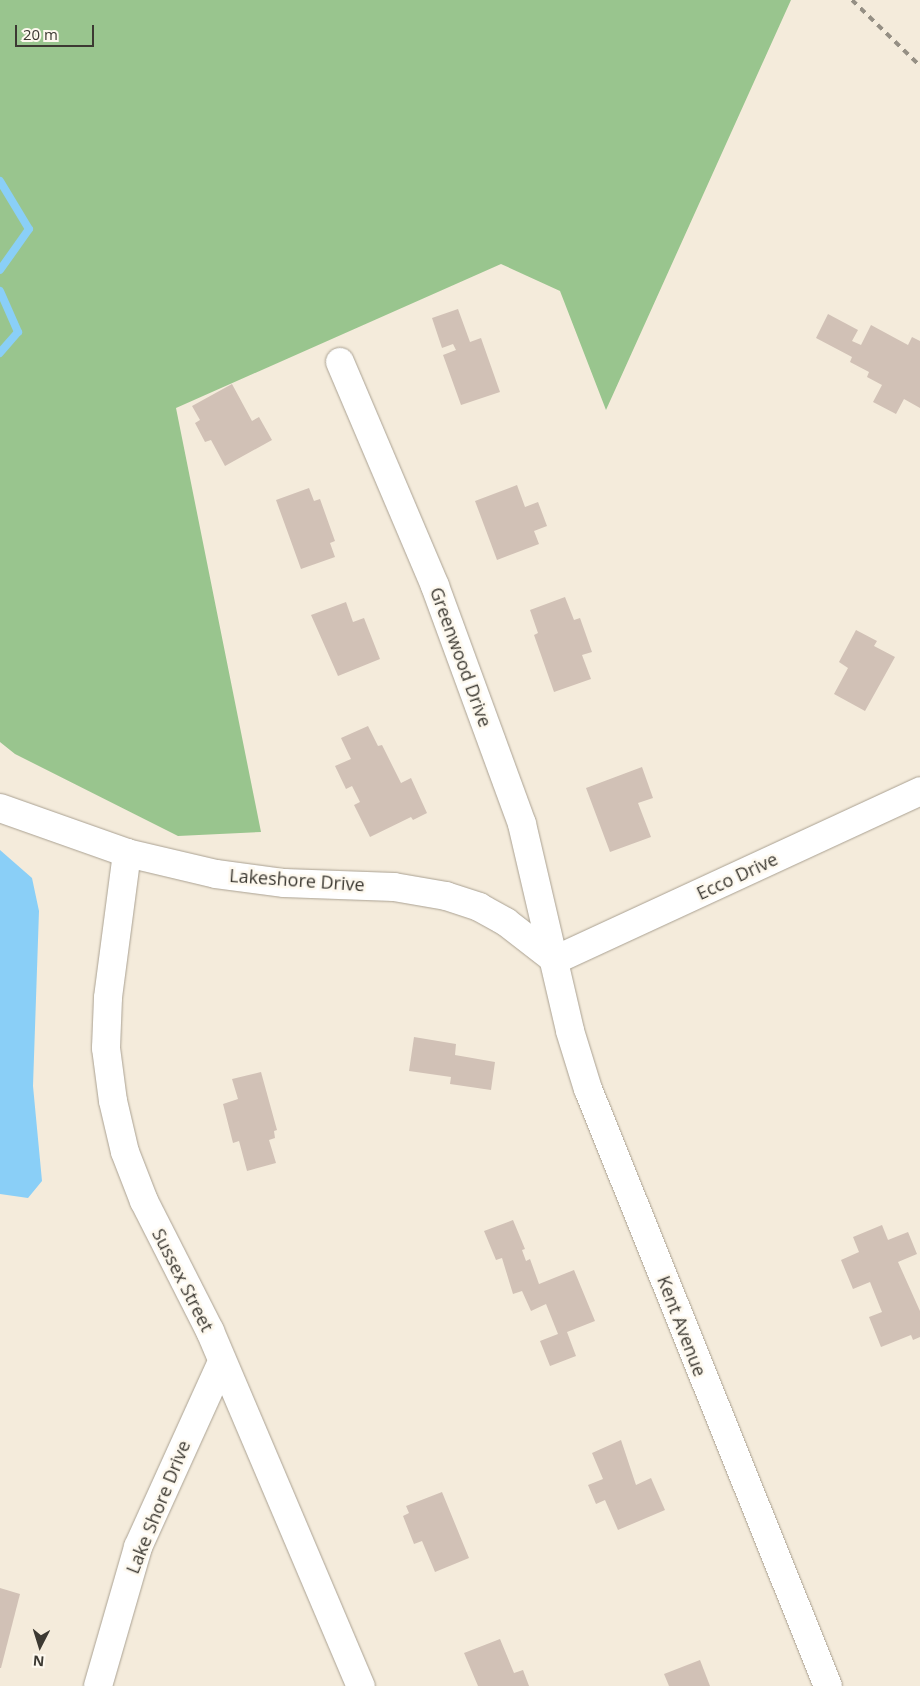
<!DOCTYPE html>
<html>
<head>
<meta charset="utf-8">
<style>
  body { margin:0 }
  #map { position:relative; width:920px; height:1686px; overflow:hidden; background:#f4ebdb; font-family:"Open Sans",sans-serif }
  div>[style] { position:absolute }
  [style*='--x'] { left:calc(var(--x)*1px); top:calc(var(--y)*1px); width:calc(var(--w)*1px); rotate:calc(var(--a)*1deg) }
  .forest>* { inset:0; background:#99c58e }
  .water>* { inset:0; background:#8acff7 }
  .stream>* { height:8px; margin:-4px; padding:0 4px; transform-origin:4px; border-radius:4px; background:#8acff7 }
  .building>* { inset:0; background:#d1c1b6 }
  .roads { filter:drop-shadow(0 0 1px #aaa192) drop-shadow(0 0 1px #aaa192) }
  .minor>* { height:28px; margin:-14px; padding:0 14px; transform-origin:14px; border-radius:14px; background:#fff }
  .rail>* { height:4px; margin-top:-2px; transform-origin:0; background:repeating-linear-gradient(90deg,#958f84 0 6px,transparent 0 12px) }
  span { translate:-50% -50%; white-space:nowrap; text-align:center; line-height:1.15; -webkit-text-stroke:5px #fef9ef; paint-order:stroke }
  .street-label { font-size:18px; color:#3c3932 }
  .north { position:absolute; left:15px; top:1621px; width:50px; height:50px; -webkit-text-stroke:4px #fef9ef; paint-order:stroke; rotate:185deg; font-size:14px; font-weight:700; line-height:20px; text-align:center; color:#3c3932 }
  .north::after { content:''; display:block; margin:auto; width:18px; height:22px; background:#3c3932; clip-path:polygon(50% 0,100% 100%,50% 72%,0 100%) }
  .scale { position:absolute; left:15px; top:25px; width:79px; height:22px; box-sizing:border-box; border:2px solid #3c3932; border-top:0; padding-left:6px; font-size:15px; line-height:18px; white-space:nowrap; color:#3c3932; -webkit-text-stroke:4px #fef9ef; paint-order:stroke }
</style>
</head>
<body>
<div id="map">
  <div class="forest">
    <i style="clip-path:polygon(0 0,791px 0,606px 410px,560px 291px,501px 264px,176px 408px,261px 832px,178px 836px,15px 754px,0 742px)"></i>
  </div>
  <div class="water">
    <i style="clip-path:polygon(0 850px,32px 878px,39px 911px,33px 1086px,42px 1181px,28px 1198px,0 1194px)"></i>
  </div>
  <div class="stream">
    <i style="--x:0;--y:181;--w:56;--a:58.9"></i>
    <i style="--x:29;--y:229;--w:50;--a:125.3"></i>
    <i style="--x:0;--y:291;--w:45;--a:66.3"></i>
    <i style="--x:18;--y:332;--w:28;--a:131"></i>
  </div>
  <div class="building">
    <i style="clip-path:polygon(458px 309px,470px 342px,481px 338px,500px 392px,461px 405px,443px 355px,456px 350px,453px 344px,442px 348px,432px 318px)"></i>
    <i style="clip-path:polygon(828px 314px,858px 330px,852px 341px,861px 345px,871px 325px,908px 345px,912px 337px,920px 341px,920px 408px,904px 399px,896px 414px,873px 402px,882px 385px,867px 377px,869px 372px,850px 362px,852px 357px,816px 338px)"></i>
    <i style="clip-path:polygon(232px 384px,252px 421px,259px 417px,272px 440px,225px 466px,211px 440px,205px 442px,195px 423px,200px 420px,192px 406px)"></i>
    <i style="clip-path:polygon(517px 485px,525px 507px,538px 502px,547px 526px,534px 531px,539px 544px,497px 560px,475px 501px)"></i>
    <i style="clip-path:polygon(309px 488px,314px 501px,320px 499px,335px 541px,330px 543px,335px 557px,301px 569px,276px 500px)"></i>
    <i style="clip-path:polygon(565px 597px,574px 620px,580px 618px,592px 652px,582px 655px,591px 679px,554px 692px,534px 635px,538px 633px,530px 610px)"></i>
    <i style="clip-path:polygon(346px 602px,353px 622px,364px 618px,380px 659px,338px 676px,311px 615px)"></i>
    <i style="clip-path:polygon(856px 630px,877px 641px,874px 646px,895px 657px,865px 711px,834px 694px,848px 668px,839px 662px)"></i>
    <i style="clip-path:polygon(368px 726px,378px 746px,382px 745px,401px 783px,411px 778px,427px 813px,413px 820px,411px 817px,370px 837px,354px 805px,360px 802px,352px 786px,346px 789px,335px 766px,351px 759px,341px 738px)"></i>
    <i style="clip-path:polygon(642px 767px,653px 798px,638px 803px,651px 837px,610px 852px,586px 788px)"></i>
    <i style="clip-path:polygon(414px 1037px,456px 1044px,455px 1055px,495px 1062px,491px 1090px,450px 1084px,451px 1077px,409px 1071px)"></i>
    <i style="clip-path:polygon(261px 1072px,277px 1130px,274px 1131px,275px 1138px,269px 1140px,276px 1163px,247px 1171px,239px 1141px,233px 1143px,223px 1104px,238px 1099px,232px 1079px)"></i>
    <i style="clip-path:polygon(513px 1220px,525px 1249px,522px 1250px,526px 1261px,530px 1259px,539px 1284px,574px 1270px,595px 1321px,567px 1332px,576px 1356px,550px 1366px,540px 1341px,558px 1334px,546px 1304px,531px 1311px,522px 1291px,513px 1294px,502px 1258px,496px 1260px,484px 1231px)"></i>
    <i style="clip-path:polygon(882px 1225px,888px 1240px,908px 1232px,917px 1254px,898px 1262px,920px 1311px,920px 1337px,913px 1340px,911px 1335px,881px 1347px,869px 1317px,882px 1312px,870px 1282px,853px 1289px,841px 1260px,859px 1252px,853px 1237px)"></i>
    <i style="clip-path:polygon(621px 1440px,636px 1485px,651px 1478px,665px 1510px,618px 1530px,605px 1500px,596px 1504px,588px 1485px,603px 1479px,592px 1453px)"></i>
    <i style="clip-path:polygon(442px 1492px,469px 1558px,435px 1572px,422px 1541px,414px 1544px,403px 1516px,409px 1513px,406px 1506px)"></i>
    <i style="clip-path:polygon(0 1588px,20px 1594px,1px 1668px,0 1668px)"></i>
    <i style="clip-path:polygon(500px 1639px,514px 1673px,523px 1670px,529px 1686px,478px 1686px,464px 1653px)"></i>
    <i style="clip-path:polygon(700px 1660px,710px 1686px,669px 1686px,664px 1674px)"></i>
  </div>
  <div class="roads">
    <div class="minor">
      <i style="--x:340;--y:362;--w:243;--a:67"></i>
      <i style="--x:435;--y:586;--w:253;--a:69.9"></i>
      <i style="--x:522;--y:824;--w:212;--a:76.9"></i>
      <i style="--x:570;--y:1031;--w:61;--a:72.8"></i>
      <i style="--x:588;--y:1089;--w:643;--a:68.1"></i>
      <i style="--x:0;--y:808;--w:135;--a:19.5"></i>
      <i style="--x:127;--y:853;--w:91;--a:13.3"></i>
      <i style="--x:216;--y:874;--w:69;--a:7.5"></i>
      <i style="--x:284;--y:883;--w:110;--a:2.1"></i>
      <i style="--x:394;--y:887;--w:53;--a:9.8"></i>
      <i style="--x:446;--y:896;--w:35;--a:18"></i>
      <i style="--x:479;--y:907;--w:31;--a:29"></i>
      <i style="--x:506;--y:922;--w:62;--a:37.8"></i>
      <i style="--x:127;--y:853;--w:146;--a:97.5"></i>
      <i style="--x:108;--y:998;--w:50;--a:92.3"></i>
      <i style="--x:106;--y:1048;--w:53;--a:82.5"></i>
      <i style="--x:113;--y:1101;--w:52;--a:76.8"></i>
      <i style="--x:125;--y:1152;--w:53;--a:68.8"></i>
      <i style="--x:144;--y:1201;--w:146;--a:63.1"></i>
      <i style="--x:210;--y:1331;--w:386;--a:67"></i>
      <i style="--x:555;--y:960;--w:402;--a:-24.8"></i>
      <i style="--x:98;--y:1686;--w:145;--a:-73.9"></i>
      <i style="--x:138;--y:1547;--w:203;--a:-65.6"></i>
    </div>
  </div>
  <div class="rail">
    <i style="--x:852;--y:0;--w:95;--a:44.1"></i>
  </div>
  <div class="street-label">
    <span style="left:461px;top:657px;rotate:70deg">Greenwood Drive</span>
    <span style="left:737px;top:876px;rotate:-25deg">Ecco Drive</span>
    <span style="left:297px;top:880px;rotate:4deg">Lakeshore Drive</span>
    <span style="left:183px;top:1280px;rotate:63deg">Sussex Street</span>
    <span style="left:682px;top:1326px;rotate:69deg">Kent Avenue</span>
    <span style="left:158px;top:1507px;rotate:-68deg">Lake Shore Drive</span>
  </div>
  <div class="north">N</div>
  <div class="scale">20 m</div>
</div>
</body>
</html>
